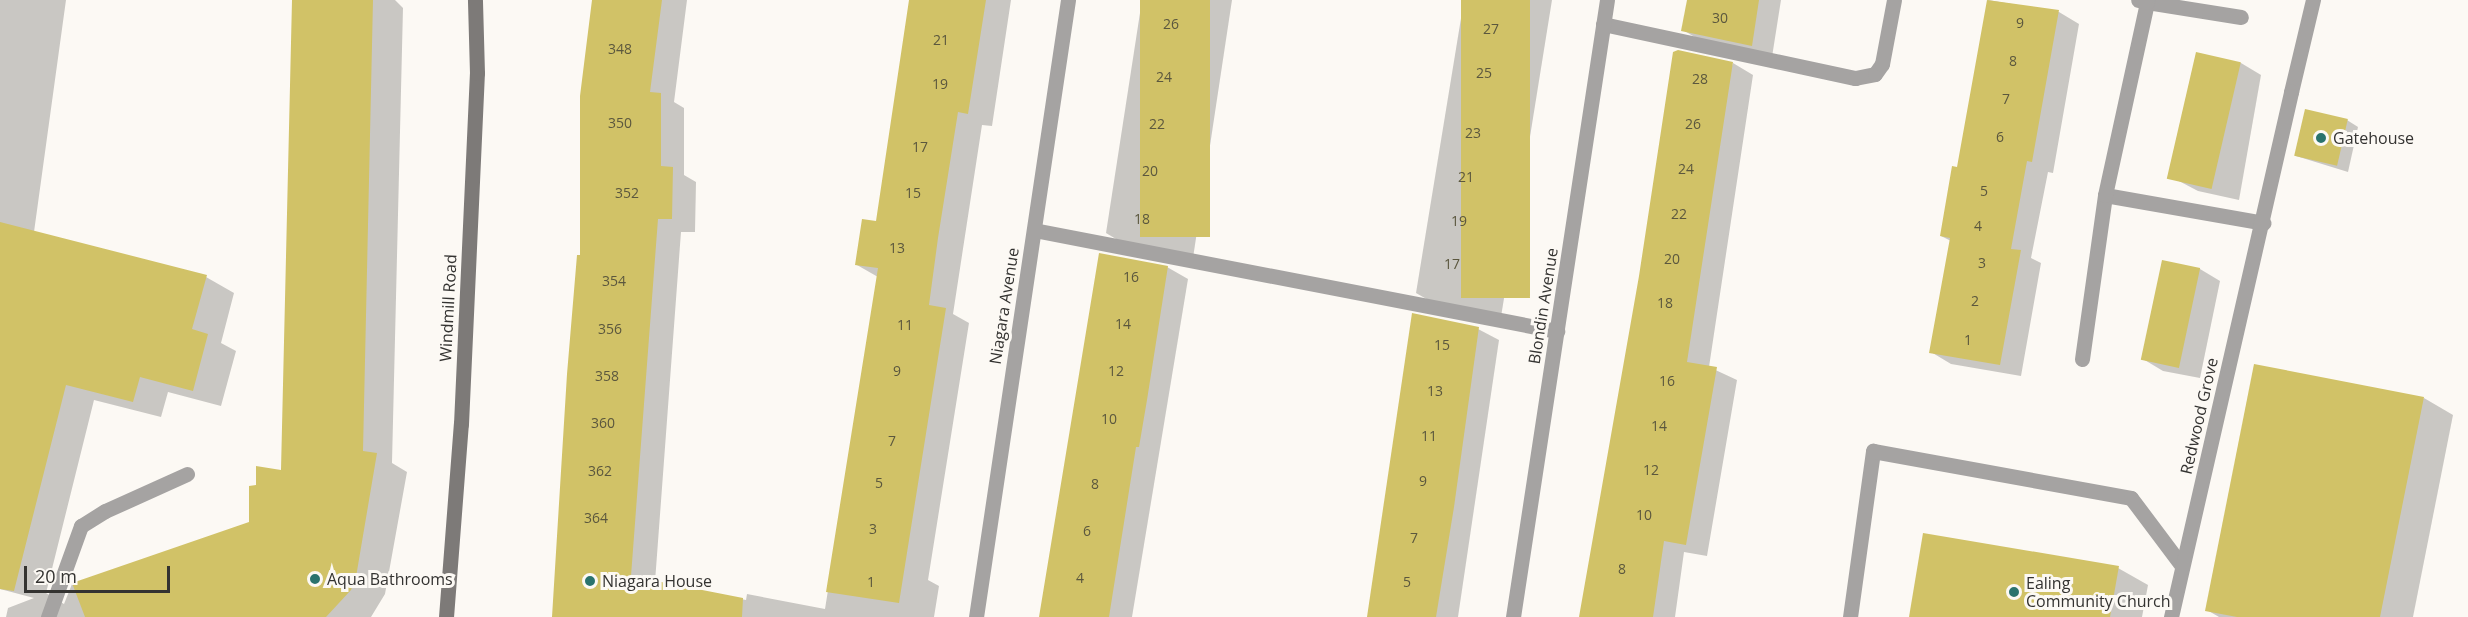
<!DOCTYPE html>
<html>
<head>
<meta charset="utf-8">
<style>
  body { margin:0 }
  #map { position:relative; width:2468px; height:617px; overflow:hidden; background:#fcf9f4; font-family:"Open Sans",sans-serif }
  div>[style] { position:absolute }
  [style*='--x'] { left:calc(var(--x)*1px); top:calc(var(--y)*1px); width:calc(var(--w)*1px); rotate:calc(var(--a)*1deg) }
  .shadow>* { inset:0; background:#0003 }
  .building>* { inset:0; background:#d1c267; transform-origin:0 0 }
  .service>* { height:15px; margin:-7.5px; padding:0 7.5px; transform-origin:7.5px; border-radius:7.5px; background:#a5a3a2 }
  .minor>* { height:15px; margin:-7.5px; padding:0 7.5px; transform-origin:7.5px; border-radius:7.5px; background:#a5a3a2 }
  .secondary>* { height:15px; margin:-7.5px; padding:0 7.5px; transform-origin:7.5px; border-radius:7.5px; background:#7d7a78 }
  .dots>* { width:16px; height:16px; translate:-50% -50%; box-sizing:border-box; border:3px solid #fcf9f4; border-radius:50% }
  span { translate:-50% -50%; white-space:nowrap; text-align:center; line-height:1.15; -webkit-text-stroke:6px #fcf9f4; paint-order:stroke }
  .number-label { font-size:14px; color:#5b573e }
  .number-label span { -webkit-text-stroke-width:0 }
  .poi-label { font-size:16px; color:#343331 }
  .left { translate:0 -50%; text-align:left }
  .street-label { font-size:16px; color:#343331 }
  .scale { position:absolute; left:24px; top:566px; width:146px; height:27px; box-sizing:border-box; border:3px solid #343331; border-top:0; padding-left:8px; font-size:18px; line-height:21px; white-space:nowrap; color:#343331; -webkit-text-stroke:4px #fcf9f4; paint-order:stroke }
</style>
</head>
<body>
<div id="map">
  <div class="shadow">
    <i style="clip-path:polygon(0 0,66px 0,34px 232px,206px 277px,234px 293px,221px 343px,236px 351px,221px 406px,168px 392px,161px 417px,94px 400px,46px 593px,64px 604px,72px 584px,250px 523px,258px 487px,283px 472px,294px 0,395px 0,403px 8px,392px 463px,407px 472px,385px 594px,371px 617px,6px 617px,8px 608px,34px 598px,0 589px)"></i>
    <i style="clip-path:polygon(594px 0,687px 0,674px 102px,684px 108px,684px 175px,696px 182px,695px 232px,681px 232px,655px 582px,746px 600px,747px 594px,825px 609px,878px 277px,857px 265px,877px 223px,910px 0,1011px 0,992px 126px,982px 125px,953px 314px,969px 323px,928px 580px,939px 586px,934px 617px,553px 617px,582px 256px)"></i>
    <i style="clip-path:polygon(1142px 0,1232px 0,1193px 258px,1126px 245px,1106px 233px)"></i>
    <i style="clip-path:polygon(1464px 0,1552px 0,1501px 317px,1437px 305px,1416px 293px)"></i>
    <i style="clip-path:polygon(1688px 0,1781px 0,1772px 57px,1703px 42px,1683px 30px)"></i>
    <i style="clip-path:polygon(1988px 0,2059px 12px,2079px 24px,2053px 173px,2048px 172px,2031px 258px,2041px 263px,2021px 376px,1951px 364px,1931px 352px,1951px 241px,1941px 236px,1958px 169px)"></i>
    <i style="clip-path:polygon(2197px 54px,2241px 63px,2261px 75px,2239px 200px,2198px 191px,2177px 180px)"></i>
    <i style="clip-path:polygon(1733px 63px,1753px 75px,1709px 367px,1737px 380px,1707px 556px,1684px 552px,1675px 617px,1580px 617px,1627px 352px)"></i>
    <i style="clip-path:polygon(2347px 120px,2358px 127px,2348px 172px,2296px 156px)"></i>
    <i style="clip-path:polygon(2163px 262px,2200px 269px,2220px 281px,2200px 378px,2163px 371px,2143px 359px)"></i>
    <i style="clip-path:polygon(1167px 267px,1188px 279px,1132px 617px,1041px 617px)"></i>
    <i style="clip-path:polygon(1478px 329px,1499px 340px,1458px 617px,1369px 617px)"></i>
    <i style="clip-path:polygon(2424px 398px,2453px 415px,2413px 617px,2219px 617px,2207px 610px)"></i>
    <i style="clip-path:polygon(2118px 568px,2148px 585px,2142px 617px,1911px 617px)"></i>
  </div>
  <div class="building">
    <i style="clip-path:polygon(292px 0,373px 0,363px 451px,377px 453px,356px 577px,351px 590px,326px 617px,85px 617px,72px 583px,249px 522px,249px 486px,256px 485px,256px 466px,281px 470px)"></i>
    <i style="clip-path:polygon(592px 0,662px 0,650px 92px,661px 93px,661px 166px,673px 167px,672px 219px,658px 219px,631px 576px,743px 598px,742px 617px,552px 617px,567px 374px,577px 255px,580px 255px,580px 96px)"></i>
    <i style="clip-path:polygon(909px 0,986px 0,968px 114px,958px 112px,938px 238px,929px 305px,946px 308px,899px 603px,826px 592px,878px 268px,855px 265px,862px 219px,876px 221px)"></i>
    <i style="left:1140px;top:0;width:70px;height:237px"></i>
    <i style="left:1461px;top:0;width:69px;height:298px"></i>
    <i style="clip-path:polygon(1687px 0,1759px 0,1752px 46px,1681px 31px)"></i>
    <i style="clip-path:polygon(1987px 0,2059px 10px,2032px 162px,2027px 161px,2011px 249px,2021px 250px,2000px 365px,1929px 353px,1950px 238px,1940px 236px,1952px 166px,1957px 167px)"></i>
    <i style="clip-path:polygon(1678px 50px,1733px 62px,1687px 362px,1717px 367px,1686px 545px,1664px 541px,1653px 617px,1579px 617px,1639px 276px,1673px 52px)"></i>
    <i style="left:2196px;top:52px;width:46px;height:130px;rotate:13deg"></i>
    <i style="left:2305px;top:109px;width:44px;height:48px;rotate:13deg"></i>
    <i style="clip-path:polygon(0 222px,207px 275px,192px 329px,208px 334px,193px 391px,140px 377px,133px 402px,66px 385px,14px 591px,0 589px)"></i>
    <i style="clip-path:polygon(1099px 253px,1168px 266px,1147px 400px,1139px 447px,1136px 447px,1109px 617px,1039px 617px)"></i>
    <i style="left:2162px;top:260px;width:39px;height:102px;rotate:12deg"></i>
    <i style="clip-path:polygon(1412px 313px,1479px 327px,1454px 507px,1436px 617px,1367px 617px)"></i>
    <i style="clip-path:polygon(2254px 364px,2424px 397px,2380px 617px,2237px 617px,2205px 611px)"></i>
    <i style="clip-path:polygon(1923px 533px,2119px 566px,2110px 617px,1909px 617px)"></i>
  </div>
  <div class="service">
    <i style="--x:1603;--y:24;--w:258;--a:12.1"></i>
    <i style="--x:1855;--y:78;--w:20;--a:-11"></i>
    <i style="--x:1875;--y:74;--w:12;--a:-55"></i>
    <i style="--x:1882;--y:64;--w:65;--a:-79.4"></i>
    <i style="--x:2291;--y:92;--w:95;--a:-76.6"></i>
    <i style="--x:1034;--y:230;--w:533;--a:10.93"></i>
    <i style="--x:48;--y:617;--w:97;--a:-70.1"></i>
    <i style="--x:81;--y:526;--w:28;--a:-32"></i>
    <i style="--x:105;--y:511;--w:90;--a:-24.3"></i>
    <i style="--x:1850;--y:617;--w:168;--a:-82.1"></i>
    <i style="--x:1873;--y:451;--w:262;--a:10.3"></i>
    <i style="--x:2131;--y:498;--w:85;--a:53.1"></i>
  </div>
  <div class="minor">
    <i style="--x:2147;--y:2;--w:95;--a:9.1"></i>
    <i style="--x:2105;--y:195;--w:161;--a:10"></i>
    <i style="--x:2082;--y:359;--w:166;--a:-82"></i>
    <i style="--x:2105;--y:195;--w:198;--a:-77.7"></i>
    <i style="--x:2147;--y:2;--w:9;--a:-167"></i>
    <i style="--x:976;--y:617;--w:624;--a:-81.52"></i>
    <i style="--x:1513;--y:617;--w:624;--a:-81.34"></i>
    <i style="--x:2171;--y:617;--w:539;--a:-77.12"></i>
  </div>
  <div class="secondary">
    <i style="--x:446;--y:617;--w:194;--a:-85.6"></i>
    <i style="--x:461;--y:424;--w:351;--a:-87.4"></i>
    <i style="--x:477;--y:73;--w:73;--a:-91.6"></i>
  </div>
  <div class="dots">
    <i style="left:2321px;top:138px;background:#2a736d"></i>
    <i style="left:315px;top:579px;background:#2a736d"></i>
    <i style="left:590px;top:581px;background:#2a736d"></i>
    <i style="left:2014px;top:592px;background:#2a736d"></i>
  </div>
  <div class="number-label">
    <span style="left:1720px;top:18px">30</span>
    <span style="left:2020px;top:23px">9</span>
    <span style="left:1171px;top:24px">26</span>
    <span style="left:1491px;top:29px">27</span>
    <span style="left:941px;top:40px">21</span>
    <span style="left:620px;top:49px">348</span>
    <span style="left:2013px;top:61px">8</span>
    <span style="left:1484px;top:73px">25</span>
    <span style="left:1164px;top:77px">24</span>
    <span style="left:1700px;top:79px">28</span>
    <span style="left:940px;top:84px">19</span>
    <span style="left:2006px;top:99px">7</span>
    <span style="left:620px;top:123px">350</span>
    <span style="left:1157px;top:124px">22</span>
    <span style="left:1693px;top:124px">26</span>
    <span style="left:1473px;top:133px">23</span>
    <span style="left:2000px;top:137px">6</span>
    <span style="left:920px;top:147px">17</span>
    <span style="left:1686px;top:169px">24</span>
    <span style="left:1150px;top:171px">20</span>
    <span style="left:1466px;top:177px">21</span>
    <span style="left:1984px;top:191px">5</span>
    <span style="left:627px;top:193px">352</span>
    <span style="left:913px;top:193px">15</span>
    <span style="left:1679px;top:214px">22</span>
    <span style="left:1142px;top:219px">18</span>
    <span style="left:1459px;top:221px">19</span>
    <span style="left:1978px;top:226px">4</span>
    <span style="left:897px;top:248px">13</span>
    <span style="left:1672px;top:259px">20</span>
    <span style="left:1982px;top:263px">3</span>
    <span style="left:1452px;top:264px">17</span>
    <span style="left:1131px;top:277px">16</span>
    <span style="left:614px;top:281px">354</span>
    <span style="left:1975px;top:301px">2</span>
    <span style="left:1665px;top:303px">18</span>
    <span style="left:1123px;top:324px">14</span>
    <span style="left:905px;top:325px">11</span>
    <span style="left:610px;top:329px">356</span>
    <span style="left:1968px;top:340px">1</span>
    <span style="left:1442px;top:345px">15</span>
    <span style="left:897px;top:371px">9</span>
    <span style="left:1116px;top:371px">12</span>
    <span style="left:607px;top:376px">358</span>
    <span style="left:1667px;top:381px">16</span>
    <span style="left:1435px;top:391px">13</span>
    <span style="left:1109px;top:419px">10</span>
    <span style="left:603px;top:423px">360</span>
    <span style="left:1659px;top:426px">14</span>
    <span style="left:1429px;top:436px">11</span>
    <span style="left:892px;top:441px">7</span>
    <span style="left:1651px;top:470px">12</span>
    <span style="left:600px;top:471px">362</span>
    <span style="left:1423px;top:481px">9</span>
    <span style="left:879px;top:483px">5</span>
    <span style="left:1095px;top:484px">8</span>
    <span style="left:1644px;top:515px">10</span>
    <span style="left:596px;top:518px">364</span>
    <span style="left:873px;top:529px">3</span>
    <span style="left:1087px;top:531px">6</span>
    <span style="left:1414px;top:538px">7</span>
    <span style="left:1622px;top:569px">8</span>
    <span style="left:1080px;top:578px">4</span>
    <span style="left:871px;top:582px">1</span>
    <span style="left:1407px;top:582px">5</span>
  </div>
  <div class="poi-label">
    <span class="left" style="left:2333px;top:138px">Gatehouse</span>
    <span class="left" style="left:327px;top:579px">Aqua Bathrooms</span>
    <span class="left" style="left:602px;top:581px">Niagara House</span>
    <span class="left" style="left:2026px;top:592px">Ealing<br>Community Church</span>
  </div>
  <div class="street-label">
    <span style="left:1004px;top:306px;rotate:-81deg">Niagara Avenue</span>
    <span style="left:1543px;top:306px;rotate:-81deg">Blondin Avenue</span>
    <span style="left:448px;top:308px;rotate:-87deg">Windmill Road</span>
    <span style="left:2199px;top:416px;rotate:-77deg">Redwood Grove</span>
  </div>
  <div class="scale">20 m</div>
</div>
</body>
</html>
